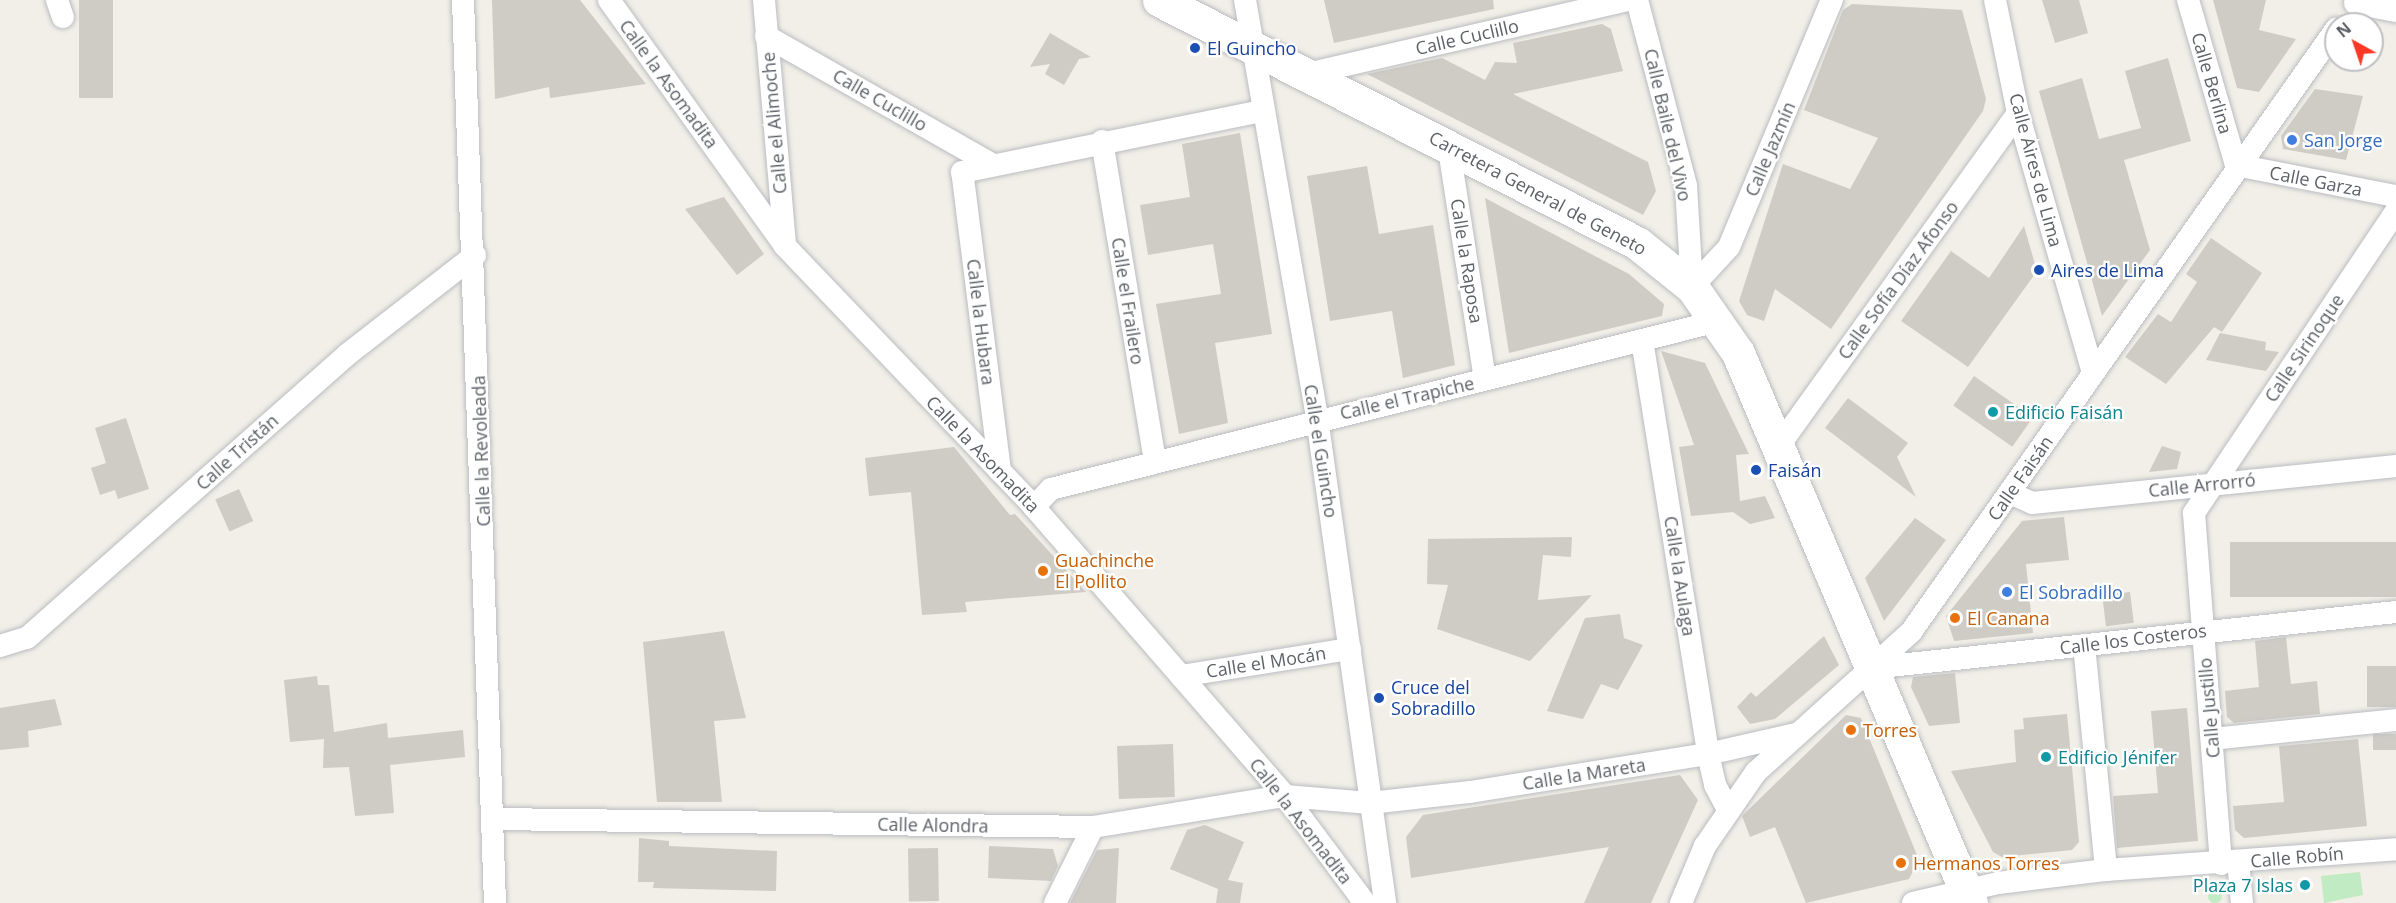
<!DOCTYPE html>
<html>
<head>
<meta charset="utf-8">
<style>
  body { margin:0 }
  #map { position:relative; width:2396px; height:903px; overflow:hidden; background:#f1efe7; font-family:"Open Sans",sans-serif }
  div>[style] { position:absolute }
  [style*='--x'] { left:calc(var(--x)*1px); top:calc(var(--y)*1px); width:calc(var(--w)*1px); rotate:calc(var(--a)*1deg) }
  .green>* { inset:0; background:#c1ebc2 }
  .round { border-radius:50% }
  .building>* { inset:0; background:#cfccc5; transform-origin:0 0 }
  .roads { filter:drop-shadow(0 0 2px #b9bcc1) drop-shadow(0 0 2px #b9bcc1) }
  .street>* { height:22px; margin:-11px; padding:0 11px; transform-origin:11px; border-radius:11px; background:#fff }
  .secondary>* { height:33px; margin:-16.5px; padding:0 16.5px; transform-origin:16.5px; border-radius:16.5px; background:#fff }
  .dots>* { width:16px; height:16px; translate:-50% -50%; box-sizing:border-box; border:3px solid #fff; border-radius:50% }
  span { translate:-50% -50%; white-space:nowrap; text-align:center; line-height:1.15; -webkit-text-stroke:4.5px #fff; paint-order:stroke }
  .street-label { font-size:18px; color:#5e6268 }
  .transit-label { font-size:18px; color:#164399 }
  .left { translate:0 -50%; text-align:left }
  .shop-label { font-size:18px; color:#366cbe }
  .culture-label { font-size:18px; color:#0d838f }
  .right { translate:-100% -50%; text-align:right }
  .food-label { font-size:18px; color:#c56008 }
  .north { position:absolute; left:2324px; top:12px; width:60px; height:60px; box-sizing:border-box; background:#fff; border:2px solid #bfc0c3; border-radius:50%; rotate:320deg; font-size:16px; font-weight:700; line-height:24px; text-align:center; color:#5e6268 }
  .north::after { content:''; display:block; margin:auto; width:21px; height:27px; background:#f93825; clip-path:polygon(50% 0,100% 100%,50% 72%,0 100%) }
</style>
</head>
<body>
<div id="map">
  <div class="green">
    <i style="clip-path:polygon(2360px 872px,2363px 895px,2324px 903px,2321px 876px)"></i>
    <i class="round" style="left:2208px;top:889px;width:14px;height:14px"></i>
  </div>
  <div class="building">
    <i style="left:79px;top:0;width:34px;height:98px"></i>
    <i style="clip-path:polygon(492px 0,580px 0,646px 84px,550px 98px,549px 87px,495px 99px)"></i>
    <i style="clip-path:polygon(1324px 0,1493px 0,1494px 9px,1334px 43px)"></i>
    <i style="clip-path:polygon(2042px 0,2079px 0,2088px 33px,2055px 43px)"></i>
    <i style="clip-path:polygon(2213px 0,2266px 0,2259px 30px,2296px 39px,2259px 92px,2237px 88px)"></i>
    <i style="clip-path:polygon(1852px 4px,1962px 10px,1986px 99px,1983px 111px,1831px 329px,1775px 289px,1764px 321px,1747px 315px,1739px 301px,1783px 164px,1850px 189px,1878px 138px,1804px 110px,1843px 10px)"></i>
    <i style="clip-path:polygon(1602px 24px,1611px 29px,1623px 71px,1513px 94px,1648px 162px,1656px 191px,1643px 215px,1367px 74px,1442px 58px,1485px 80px,1495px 62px,1517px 63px,1513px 43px)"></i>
    <i style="clip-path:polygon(1050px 33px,1091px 57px,1079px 59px,1064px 85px,1045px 74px,1050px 64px,1030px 67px)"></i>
    <i style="clip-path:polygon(2168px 58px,2191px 141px,2124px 160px,2150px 250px,2102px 316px,2039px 91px,2082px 78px,2099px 139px,2141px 128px,2125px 71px)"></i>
    <i style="clip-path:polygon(2315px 89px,2363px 96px,2346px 160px,2283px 149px,2281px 136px)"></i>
    <i style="clip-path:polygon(1240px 133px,1272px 334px,1215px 343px,1228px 423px,1179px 434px,1156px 304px,1221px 294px,1213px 244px,1148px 255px,1140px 205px,1190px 197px,1182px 144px)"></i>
    <i style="clip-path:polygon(1367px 166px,1379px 234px,1433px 225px,1455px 365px,1403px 378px,1392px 311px,1330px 321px,1307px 176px)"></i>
    <i style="clip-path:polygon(724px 197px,764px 254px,737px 275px,685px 209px)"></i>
    <i style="clip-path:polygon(1485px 198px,1629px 274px,1664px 304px,1662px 316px,1509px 353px)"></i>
    <i style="clip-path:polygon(2024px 226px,2037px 271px,1968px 367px,1901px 321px,1951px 251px,1989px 278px)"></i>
    <i style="clip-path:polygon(2211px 238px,2262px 273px,2222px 332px,2214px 327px,2166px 384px,2125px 357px,2158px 314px,2171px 322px,2197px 282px,2186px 274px)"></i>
    <i style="clip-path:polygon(2220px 333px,2266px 342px,2265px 350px,2279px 352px,2266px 371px,2206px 360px)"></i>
    <i style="clip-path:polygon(1661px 351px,1705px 363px,1749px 454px,1736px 455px,1740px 501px,1765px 496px,1775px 518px,1750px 524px,1733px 512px,1691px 516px,1679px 447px,1694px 445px)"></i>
    <i style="left:1974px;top:376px;width:72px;height:36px;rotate:35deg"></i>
    <i style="clip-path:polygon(1848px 398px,1908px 443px,1897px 457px,1916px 497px,1825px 428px)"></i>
    <i style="clip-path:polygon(126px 418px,149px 489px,118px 499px,115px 490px,100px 495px,91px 468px,106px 463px,95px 428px)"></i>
    <i style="clip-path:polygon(2162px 446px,2181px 452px,2177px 469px,2149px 472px)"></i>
    <i style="clip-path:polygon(954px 447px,1010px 515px,1015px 514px,1086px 592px,965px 602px,967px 612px,922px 615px,911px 492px,869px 496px,865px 458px)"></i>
    <i style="left:239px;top:489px;width:35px;height:26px;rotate:66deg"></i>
    <i style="clip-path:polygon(2064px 517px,2069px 560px,2026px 564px,2033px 633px,1954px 641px,1946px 616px,2022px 521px)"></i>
    <i style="clip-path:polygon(1915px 518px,1946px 540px,1884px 621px,1865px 578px)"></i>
    <i style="clip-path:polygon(1572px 537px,1571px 557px,1543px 555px,1538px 600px,1592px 595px,1530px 661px,1437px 629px,1448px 585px,1427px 584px,1428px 539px)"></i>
    <i style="left:2396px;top:542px;width:55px;height:166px;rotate:90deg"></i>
    <i style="left:2130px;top:592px;width:31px;height:28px;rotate:83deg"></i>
    <i style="clip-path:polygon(1620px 614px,1624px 638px,1643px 645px,1618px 690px,1601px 684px,1583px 719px,1547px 711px,1585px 618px)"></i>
    <i style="clip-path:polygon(724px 631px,746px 718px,714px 721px,722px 802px,657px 802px,643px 642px)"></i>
    <i style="clip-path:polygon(1824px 636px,1839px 665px,1775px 719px,1750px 724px,1737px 707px,1751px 692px,1756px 697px)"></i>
    <i style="clip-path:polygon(2286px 637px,2291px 684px,2317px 681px,2320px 714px,2234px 723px,2227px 717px,2225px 691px,2259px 687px,2255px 641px)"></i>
    <i style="left:2396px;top:666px;width:41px;height:29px;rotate:90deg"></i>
    <i style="clip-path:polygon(1955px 673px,1960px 723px,1929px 726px,1911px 687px,1913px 677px)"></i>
    <i style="clip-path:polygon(317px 676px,318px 685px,329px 685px,334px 732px,387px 723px,388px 738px,463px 730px,465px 757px,390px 765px,394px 813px,355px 816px,349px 767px,323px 768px,324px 739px,290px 742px,284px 680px)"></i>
    <i style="clip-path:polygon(55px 699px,62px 725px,28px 731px,29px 747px,0 750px,0 708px)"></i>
    <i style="clip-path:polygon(2187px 708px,2198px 841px,2117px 848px,2113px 796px,2158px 793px,2151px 711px)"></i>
    <i style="clip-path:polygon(2067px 714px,2079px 842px,2072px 850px,2002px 857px,1993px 852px,1951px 771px,2016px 762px,2014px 730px,2024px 729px,2023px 718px)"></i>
    <i style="clip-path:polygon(1846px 715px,1861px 718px,1919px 860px,1909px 879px,1806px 903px,1775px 827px,1750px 837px,1742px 816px)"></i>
    <i style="left:2396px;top:734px;width:16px;height:23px;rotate:90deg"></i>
    <i style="clip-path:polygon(2358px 739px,2367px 826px,2244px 838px,2235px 830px,2233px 806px,2284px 802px,2279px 746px)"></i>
    <i style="left:1173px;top:744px;width:53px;height:56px;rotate:88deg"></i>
    <i style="clip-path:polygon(1680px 775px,1698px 800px,1651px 903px,1584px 903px,1609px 847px,1411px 878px,1406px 837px,1423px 815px)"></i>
    <i style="clip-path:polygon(1205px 825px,1244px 842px,1228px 880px,1243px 883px,1240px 903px,1216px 903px,1218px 889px,1170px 869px,1187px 830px)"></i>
    <i style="clip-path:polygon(639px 838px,669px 841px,669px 846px,777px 851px,776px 891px,653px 888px,654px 882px,638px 882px)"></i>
    <i style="clip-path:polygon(989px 846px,1053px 849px,1058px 866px,1051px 881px,988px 878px)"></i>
    <i style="left:938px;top:848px;width:53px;height:30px;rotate:89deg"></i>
    <i style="clip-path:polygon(1119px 848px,1116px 903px,1070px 903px,1097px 850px)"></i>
  </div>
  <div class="roads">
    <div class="street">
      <i style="--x:57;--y:0;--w:18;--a:71"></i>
      <i style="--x:463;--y:0;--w:904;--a:87.97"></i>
      <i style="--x:609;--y:0;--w:302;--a:54.4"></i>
      <i style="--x:785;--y:246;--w:361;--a:46.3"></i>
      <i style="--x:1034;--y:507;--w:383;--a:49"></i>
      <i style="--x:1285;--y:796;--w:134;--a:53.2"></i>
      <i style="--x:764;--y:0;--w:245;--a:85.1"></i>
      <i style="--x:1245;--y:0;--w:424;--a:80.2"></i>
      <i style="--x:1317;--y:418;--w:490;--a:82"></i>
      <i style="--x:1637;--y:0;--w:192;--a:75.2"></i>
      <i style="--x:1686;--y:186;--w:101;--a:86.6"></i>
      <i style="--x:1995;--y:0;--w:115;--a:78.5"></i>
      <i style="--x:2018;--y:113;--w:270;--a:73.9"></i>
      <i style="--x:2188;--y:0;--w:172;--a:73.8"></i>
      <i style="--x:2355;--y:3;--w:42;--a:11"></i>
      <i style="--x:766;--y:36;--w:261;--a:29.6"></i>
      <i style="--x:1307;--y:74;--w:328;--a:-13"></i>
      <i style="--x:1102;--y:141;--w:325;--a:80.6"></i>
      <i style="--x:1448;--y:143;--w:239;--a:81.1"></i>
      <i style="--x:2236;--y:165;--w:163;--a:11"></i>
      <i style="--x:1692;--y:287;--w:54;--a:-47.2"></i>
      <i style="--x:1729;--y:247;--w:268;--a:-67.4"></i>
      <i style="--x:1642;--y:340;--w:419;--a:80.9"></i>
      <i style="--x:1708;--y:754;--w:32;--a:77"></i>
      <i style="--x:1715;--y:785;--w:27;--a:62"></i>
      <i style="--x:1778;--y:447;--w:411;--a:-54.3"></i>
      <i style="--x:1000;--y:471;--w:301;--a:-97.2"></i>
      <i style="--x:962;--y:172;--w:306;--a:-11.5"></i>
      <i style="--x:2010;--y:493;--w:24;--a:24"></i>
      <i style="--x:2032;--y:503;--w:366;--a:-5.8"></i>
      <i style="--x:1034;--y:507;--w:25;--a:-47"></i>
      <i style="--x:1051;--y:489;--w:688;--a:-14.14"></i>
      <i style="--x:2084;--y:645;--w:226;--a:84.4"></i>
      <i style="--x:0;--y:646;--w:28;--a:-17"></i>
      <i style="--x:27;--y:638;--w:429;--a:-41.5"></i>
      <i style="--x:348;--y:354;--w:161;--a:-37.9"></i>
      <i style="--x:1871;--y:668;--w:528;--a:-6.09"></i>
      <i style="--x:1181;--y:676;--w:171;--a:-9.1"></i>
      <i style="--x:2212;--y:739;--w:185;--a:-5.9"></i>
      <i style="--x:493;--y:819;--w:600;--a:0.76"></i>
      <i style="--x:1093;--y:827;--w:194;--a:-9.2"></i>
      <i style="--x:1285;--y:796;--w:85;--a:4.7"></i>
      <i style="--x:1370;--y:803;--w:101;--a:-6.3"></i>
      <i style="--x:1470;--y:792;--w:241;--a:-9.1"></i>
      <i style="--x:1708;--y:754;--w:89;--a:-12.9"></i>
      <i style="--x:2238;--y:862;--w:41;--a:84.4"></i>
      <i style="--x:2221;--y:864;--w:352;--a:-94.4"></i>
      <i style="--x:2194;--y:513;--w:363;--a:-56.2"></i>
      <i style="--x:1055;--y:903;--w:85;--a:-63.4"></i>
      <i style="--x:1681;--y:903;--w:62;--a:-67.2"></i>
      <i style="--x:1705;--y:846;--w:90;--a:-55.4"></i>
      <i style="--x:1756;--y:772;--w:209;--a:-42.1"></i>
      <i style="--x:1911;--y:632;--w:738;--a:-54.82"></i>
      <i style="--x:1913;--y:903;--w:87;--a:-13.2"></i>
      <i style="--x:1998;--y:883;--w:109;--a:-6.9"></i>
      <i style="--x:2106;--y:870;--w:291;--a:-4.1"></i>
    </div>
    <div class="secondary">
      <i style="--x:1159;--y:0;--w:536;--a:26.95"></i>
      <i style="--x:1637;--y:243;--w:70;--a:38.7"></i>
      <i style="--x:1692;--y:287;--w:80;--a:55.1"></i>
      <i style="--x:1738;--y:353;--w:597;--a:67.04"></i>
    </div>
  </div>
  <div class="dots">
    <i style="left:1195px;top:48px;background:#1a4fb4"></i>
    <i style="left:2292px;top:140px;background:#3f7fe0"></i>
    <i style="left:2039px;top:270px;background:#1a4fb4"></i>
    <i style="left:1993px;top:412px;background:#0f9aa8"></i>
    <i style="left:1756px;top:470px;background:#1a4fb4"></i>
    <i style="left:1043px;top:571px;background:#e8710a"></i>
    <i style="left:2007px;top:592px;background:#3f7fe0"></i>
    <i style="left:1955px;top:618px;background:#e8710a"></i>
    <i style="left:1379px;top:698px;background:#1a4fb4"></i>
    <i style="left:1851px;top:730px;background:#e8710a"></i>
    <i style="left:2046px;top:757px;background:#0f9aa8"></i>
    <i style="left:1901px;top:863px;background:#e8710a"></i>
    <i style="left:2305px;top:885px;background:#0f9aa8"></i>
  </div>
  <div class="street-label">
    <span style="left:1467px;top:37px;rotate:-13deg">Calle Cuclillo</span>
    <span style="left:2212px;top:83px;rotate:74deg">Calle Berlina</span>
    <span style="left:669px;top:84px;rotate:54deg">Calle la Asomadita</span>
    <span style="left:880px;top:100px;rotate:30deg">Calle Cuclillo</span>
    <span style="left:774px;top:123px;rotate:-95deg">Calle el Alimoche</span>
    <span style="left:1668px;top:125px;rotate:77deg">Calle Baile del Vivo</span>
    <span style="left:1770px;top:149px;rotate:-67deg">Calle Jazmín</span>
    <span style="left:2036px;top:170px;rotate:75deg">Calle Aires de Lima</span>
    <span style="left:2316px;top:181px;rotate:11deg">Calle Garza</span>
    <span style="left:1538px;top:193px;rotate:28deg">Carretera General de Geneto</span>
    <span style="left:1467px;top:261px;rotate:81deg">Calle la Raposa</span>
    <span style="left:1898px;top:280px;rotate:-54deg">Calle Sofía Díaz Afonso</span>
    <span style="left:1128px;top:301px;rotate:81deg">Calle el Frailero</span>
    <span style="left:981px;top:322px;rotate:83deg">Calle la Hubara</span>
    <span style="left:2304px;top:348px;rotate:-56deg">Calle Sirinoque</span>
    <span style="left:1407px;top:398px;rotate:-13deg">Calle el Trapiche</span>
    <span style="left:481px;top:451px;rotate:-92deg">Calle la Revoleada</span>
    <span style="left:1321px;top:451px;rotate:81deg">Calle el Guincho</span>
    <span style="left:237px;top:452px;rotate:-42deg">Calle Tristán</span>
    <span style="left:983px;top:454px;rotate:46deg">Calle la Asomadita</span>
    <span style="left:2020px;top:478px;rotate:-55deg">Calle Faisán</span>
    <span style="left:2202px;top:485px;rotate:-6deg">Calle Arrorró</span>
    <span style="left:1680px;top:576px;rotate:81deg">Calle la Aulaga</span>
    <span style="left:2133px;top:639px;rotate:-7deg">Calle los Costeros</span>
    <span style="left:1266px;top:662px;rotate:-9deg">Calle el Mocán</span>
    <span style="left:2209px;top:708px;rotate:-95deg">Calle Justillo</span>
    <span style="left:1584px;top:774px;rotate:-9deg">Calle la Mareta</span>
    <span style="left:1301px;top:821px;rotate:52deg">Calle la Asomadita</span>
    <span style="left:933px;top:825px;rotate:1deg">Calle Alondra</span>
    <span style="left:2297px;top:857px;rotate:-5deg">Calle Robín</span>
  </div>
  <div class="transit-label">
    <span class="left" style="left:1207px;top:48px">El Guincho</span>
    <span class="left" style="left:2051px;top:270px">Aires de Lima</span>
    <span class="left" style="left:1768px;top:470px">Faisán</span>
    <span class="left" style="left:1391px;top:698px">Cruce del<br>Sobradillo</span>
  </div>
  <div class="shop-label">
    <span class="left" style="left:2304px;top:140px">San Jorge</span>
    <span class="left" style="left:2019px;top:592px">El Sobradillo</span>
  </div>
  <div class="culture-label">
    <span class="left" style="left:2005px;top:412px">Edificio Faisán</span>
    <span class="left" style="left:2058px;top:757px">Edificio Jénifer</span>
    <span class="right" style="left:2293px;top:885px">Plaza 7 Islas</span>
  </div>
  <div class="food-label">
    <span class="left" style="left:1055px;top:571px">Guachinche<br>El Pollito</span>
    <span class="left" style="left:1967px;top:618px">El Canana</span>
    <span class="left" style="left:1863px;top:730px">Torres</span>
    <span class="left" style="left:1913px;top:863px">Hermanos Torres</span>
  </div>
  <div class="north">N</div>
</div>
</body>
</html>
